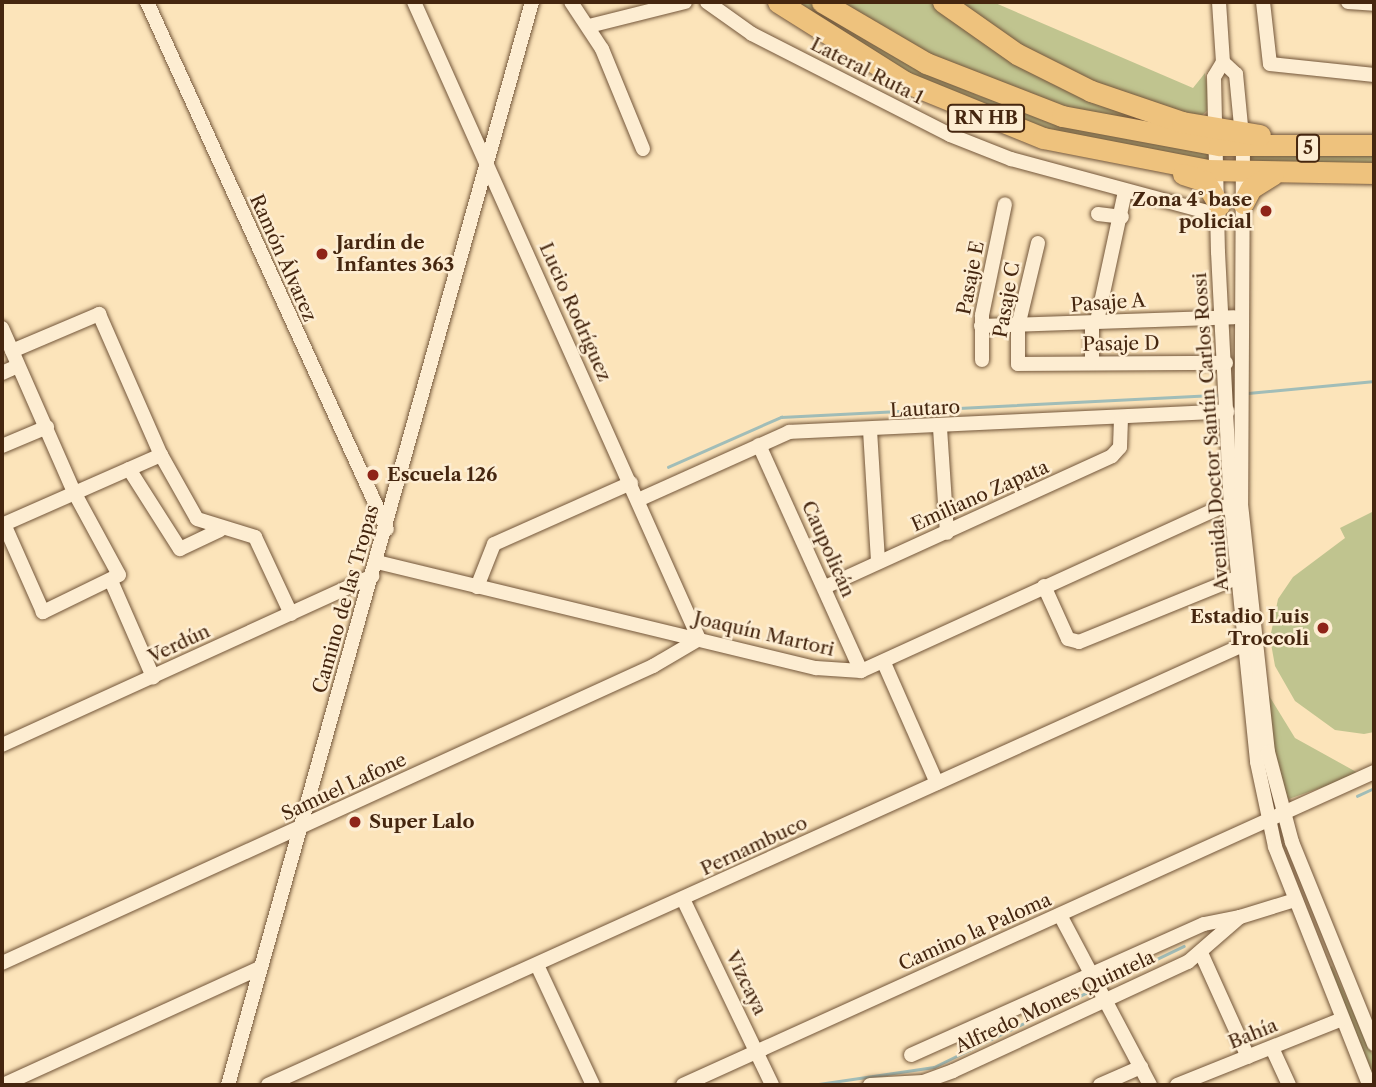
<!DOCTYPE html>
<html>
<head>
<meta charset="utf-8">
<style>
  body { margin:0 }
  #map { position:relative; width:1376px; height:1087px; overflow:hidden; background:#fce4ba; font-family:"Libre Caslon Text",serif }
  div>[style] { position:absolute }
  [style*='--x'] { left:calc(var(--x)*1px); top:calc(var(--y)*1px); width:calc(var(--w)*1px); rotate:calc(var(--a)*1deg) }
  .green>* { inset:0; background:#c0c48f; transform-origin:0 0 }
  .stream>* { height:2.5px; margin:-1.25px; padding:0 1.25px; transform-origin:1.25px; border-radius:1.25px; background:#a1bdb8 }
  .roads { filter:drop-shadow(0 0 2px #73563a) drop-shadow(0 0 2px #73563a) }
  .minor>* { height:14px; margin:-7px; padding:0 7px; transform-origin:7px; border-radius:7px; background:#fdedd2 }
  .highway>* { height:21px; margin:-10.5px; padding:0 10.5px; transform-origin:10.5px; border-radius:10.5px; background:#eec27d }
  .dots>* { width:19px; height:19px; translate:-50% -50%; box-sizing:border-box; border:4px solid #fdedd2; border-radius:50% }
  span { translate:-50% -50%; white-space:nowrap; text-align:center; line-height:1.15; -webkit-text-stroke:5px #fdedd2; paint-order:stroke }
  .shield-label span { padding:2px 5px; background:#fdedd2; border:2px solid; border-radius:5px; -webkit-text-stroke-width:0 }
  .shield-label { font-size:18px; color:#45260f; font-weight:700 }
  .street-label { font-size:19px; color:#45260f }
  .poi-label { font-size:19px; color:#45260f; font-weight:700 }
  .right { translate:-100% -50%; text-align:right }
  .left { translate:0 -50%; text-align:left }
  .frame { position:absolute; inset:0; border:4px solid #45260f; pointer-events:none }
</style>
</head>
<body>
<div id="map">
  <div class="green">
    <i style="clip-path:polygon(788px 2px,809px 2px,870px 43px,979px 96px,1094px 132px,1214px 151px,1212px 162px,1093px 144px,950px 97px)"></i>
    <i style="clip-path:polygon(836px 2px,933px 2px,1152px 123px,1086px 113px,1018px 92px,929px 55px)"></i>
    <i style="clip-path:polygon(957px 2px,993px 2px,1193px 88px,1205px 73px,1210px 108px,1200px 117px,1107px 88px,1018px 44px)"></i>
    <i style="left:1374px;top:152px;width:15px;height:124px;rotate:90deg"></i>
    <i style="clip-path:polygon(1374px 511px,1374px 732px,1364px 734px,1335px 730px,1295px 701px,1275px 666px,1270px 638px,1278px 599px,1293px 577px,1345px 538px,1340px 528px)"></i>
    <i style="clip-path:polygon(1268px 694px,1295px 738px,1360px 774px,1286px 800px,1271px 749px)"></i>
    <i style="clip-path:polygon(1332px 966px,1374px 1058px,1374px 1085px,1330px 968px)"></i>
  </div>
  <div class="stream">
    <i style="--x:1248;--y:393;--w:127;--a:-5.4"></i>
    <i style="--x:668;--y:467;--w:124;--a:-23.9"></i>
    <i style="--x:781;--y:417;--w:438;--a:-2.9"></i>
    <i style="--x:1357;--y:796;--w:19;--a:-25"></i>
    <i style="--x:1107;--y:983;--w:85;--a:-25.7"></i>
    <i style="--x:812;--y:1085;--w:123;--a:-8.4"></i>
    <i style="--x:934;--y:1067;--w:176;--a:-26"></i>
  </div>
  <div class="roads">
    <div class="minor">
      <i style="--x:147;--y:2;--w:579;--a:65.52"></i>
      <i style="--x:571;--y:2;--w:56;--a:56.6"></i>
      <i style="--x:602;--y:49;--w:108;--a:67.7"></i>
      <i style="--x:707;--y:2;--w:55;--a:35.4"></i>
      <i style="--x:752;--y:34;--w:222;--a:27"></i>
      <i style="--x:950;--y:135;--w:66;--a:21.5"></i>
      <i style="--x:1011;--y:159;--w:215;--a:15.1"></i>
      <i style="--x:1219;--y:2;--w:60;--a:86.2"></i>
      <i style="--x:1223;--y:62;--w:17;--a:121"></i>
      <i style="--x:1214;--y:77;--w:175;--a:88.7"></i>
      <i style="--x:1218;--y:252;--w:253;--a:87.1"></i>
      <i style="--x:1231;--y:505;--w:258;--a:84.2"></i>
      <i style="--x:1257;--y:762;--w:87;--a:78"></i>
      <i style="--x:1275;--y:847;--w:256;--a:68.4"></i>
      <i style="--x:1263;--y:2;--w:62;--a:83.6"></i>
      <i style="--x:1270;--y:64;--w:105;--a:6"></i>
      <i style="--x:1348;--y:2;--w:26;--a:4"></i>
      <i style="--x:589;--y:26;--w:99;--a:-14"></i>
      <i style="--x:1223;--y:62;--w:18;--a:43"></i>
      <i style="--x:1236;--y:74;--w:73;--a:84.5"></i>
      <i style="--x:1243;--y:147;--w:357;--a:90.3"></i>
      <i style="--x:1241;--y:504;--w:249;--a:83.8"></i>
      <i style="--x:1268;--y:752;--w:93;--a:75.1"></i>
      <i style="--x:1292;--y:842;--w:218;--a:67.9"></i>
      <i style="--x:1098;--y:214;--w:24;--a:7"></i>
      <i style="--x:1038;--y:243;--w:85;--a:103.5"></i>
      <i style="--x:1018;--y:326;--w:38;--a:90"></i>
      <i style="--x:1018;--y:364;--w:208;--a:-0.3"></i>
      <i style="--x:1097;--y:321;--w:133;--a:-77.8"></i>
      <i style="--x:1092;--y:324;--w:39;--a:90"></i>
      <i style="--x:981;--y:326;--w:253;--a:-2"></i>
      <i style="--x:2;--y:328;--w:179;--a:66.3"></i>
      <i style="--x:74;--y:492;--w:94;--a:61.5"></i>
      <i style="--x:119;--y:575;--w:85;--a:154"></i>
      <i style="--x:43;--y:612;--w:96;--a:-113.9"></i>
      <i style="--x:12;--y:351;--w:95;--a:-23"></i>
      <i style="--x:99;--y:314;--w:154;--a:66.3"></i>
      <i style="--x:161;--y:455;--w:73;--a:60.6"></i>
      <i style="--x:197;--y:519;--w:61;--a:17.2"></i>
      <i style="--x:255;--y:537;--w:85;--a:64.9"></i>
      <i style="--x:982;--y:360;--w:45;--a:-90"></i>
      <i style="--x:982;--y:315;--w:113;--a:-78.3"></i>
      <i style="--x:2;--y:373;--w:17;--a:-24"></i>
      <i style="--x:940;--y:428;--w:105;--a:86.2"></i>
      <i style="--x:870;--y:430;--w:132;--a:86.5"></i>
      <i style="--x:759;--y:445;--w:248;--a:65.7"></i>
      <i style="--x:2;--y:446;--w:49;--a:-22.9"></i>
      <i style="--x:129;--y:469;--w:95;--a:57.5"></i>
      <i style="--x:180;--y:549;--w:44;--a:-25.4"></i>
      <i style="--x:638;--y:500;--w:166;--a:-24.2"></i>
      <i style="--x:789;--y:432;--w:439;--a:-2.7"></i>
      <i style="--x:2;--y:525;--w:174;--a:-23.8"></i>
      <i style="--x:377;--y:562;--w:452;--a:13.6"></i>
      <i style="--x:816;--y:668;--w:45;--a:3.8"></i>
      <i style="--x:861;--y:671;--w:392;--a:-24.5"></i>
      <i style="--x:1218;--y:508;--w:22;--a:-10"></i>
      <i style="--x:112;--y:583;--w:103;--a:66.4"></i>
      <i style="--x:1044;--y:586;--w:58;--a:65.6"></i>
      <i style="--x:1068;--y:639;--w:11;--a:15"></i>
      <i style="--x:1079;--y:642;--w:178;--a:-22.1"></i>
      <i style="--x:477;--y:587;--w:46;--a:-68.4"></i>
      <i style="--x:494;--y:544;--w:150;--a:-24"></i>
      <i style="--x:825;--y:587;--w:315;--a:-24.5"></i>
      <i style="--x:1112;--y:456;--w:12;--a:-48"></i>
      <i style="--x:1120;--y:447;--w:29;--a:-88"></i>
      <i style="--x:884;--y:663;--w:131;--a:66.2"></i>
      <i style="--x:2;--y:745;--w:407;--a:-24.5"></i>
      <i style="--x:683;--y:899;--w:206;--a:64.4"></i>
      <i style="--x:1060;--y:915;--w:192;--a:62.1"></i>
      <i style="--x:1201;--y:953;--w:114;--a:65.7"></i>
      <i style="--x:2;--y:963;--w:716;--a:-24.52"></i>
      <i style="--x:653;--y:666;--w:53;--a:-30.4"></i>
      <i style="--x:699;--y:639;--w:698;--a:-114.1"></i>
      <i style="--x:537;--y:965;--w:132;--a:65"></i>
      <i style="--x:1272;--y:1048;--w:41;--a:65.3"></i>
      <i style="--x:911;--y:1055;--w:321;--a:-24.1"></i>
      <i style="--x:1204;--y:924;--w:37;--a:-11"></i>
      <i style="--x:3;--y:1085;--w:282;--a:-24.5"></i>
      <i style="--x:228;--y:1085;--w:1125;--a:-74.32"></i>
      <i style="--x:268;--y:1085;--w:1082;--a:-24.29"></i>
      <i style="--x:683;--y:1085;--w:759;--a:-24.37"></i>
      <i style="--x:870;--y:1085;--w:53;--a:-3.2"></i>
      <i style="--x:923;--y:1082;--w:32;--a:-20"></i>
      <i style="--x:953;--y:1071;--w:259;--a:-24.9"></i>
      <i style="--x:1188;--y:962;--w:69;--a:-40.9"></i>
      <i style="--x:1240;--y:917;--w:58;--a:-17.2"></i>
      <i style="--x:1100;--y:1085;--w:45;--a:-23.7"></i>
      <i style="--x:1177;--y:1085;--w:178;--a:-21.8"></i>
    </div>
    <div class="highway">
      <i style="--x:778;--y:2;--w:150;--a:32.2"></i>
      <i style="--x:905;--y:82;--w:149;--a:22.1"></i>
      <i style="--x:1043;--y:138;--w:167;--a:11"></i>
      <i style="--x:1207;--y:170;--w:167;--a:1"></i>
      <i style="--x:822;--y:2;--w:121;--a:30.4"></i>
      <i style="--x:926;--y:63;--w:146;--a:21.3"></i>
      <i style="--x:1062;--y:116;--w:160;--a:10.5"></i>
      <i style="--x:1219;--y:145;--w:155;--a:0"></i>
      <i style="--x:943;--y:2;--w:90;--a:35.1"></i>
      <i style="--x:1017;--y:54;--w:83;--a:26.6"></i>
      <i style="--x:1091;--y:91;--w:96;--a:18.8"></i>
      <i style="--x:1182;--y:122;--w:79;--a:9.5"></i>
      <i style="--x:1183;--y:174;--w:23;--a:18"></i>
      <i style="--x:1205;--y:181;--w:28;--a:60"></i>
      <i style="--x:1243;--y:203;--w:17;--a:-62"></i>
      <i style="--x:1251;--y:188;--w:26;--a:-32"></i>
    </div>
  </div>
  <div class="dots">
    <i style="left:1266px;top:211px;background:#8f2418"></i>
    <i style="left:322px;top:254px;background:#8f2418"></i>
    <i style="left:373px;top:475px;background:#8f2418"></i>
    <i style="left:1323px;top:628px;background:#8f2418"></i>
    <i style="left:355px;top:822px;background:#8f2418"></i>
  </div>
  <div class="shield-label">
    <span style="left:986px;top:118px">RN HB</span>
    <span style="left:1308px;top:148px">5</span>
  </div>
  <div class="street-label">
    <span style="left:867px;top:71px;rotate:27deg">Lateral Ruta 1</span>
    <span style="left:283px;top:258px;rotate:66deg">Ramón Álvarez</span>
    <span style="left:971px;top:278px;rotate:-79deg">Pasaje E</span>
    <span style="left:1007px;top:300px;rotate:-80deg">Pasaje C</span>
    <span style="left:1108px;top:303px;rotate:-4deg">Pasaje A</span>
    <span style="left:575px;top:312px;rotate:66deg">Lucio Rodríguez</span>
    <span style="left:1121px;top:344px;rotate:-1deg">Pasaje D</span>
    <span style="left:925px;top:409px;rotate:-3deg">Lautaro</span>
    <span style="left:1211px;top:432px;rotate:-94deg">Avenida Doctor Santín Carlos Rossi</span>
    <span style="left:980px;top:496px;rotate:-24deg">Emiliano Zapata</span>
    <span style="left:828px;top:549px;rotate:66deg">Caupolicán</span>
    <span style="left:346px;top:599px;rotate:-74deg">Camino de las Tropas</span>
    <span style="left:764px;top:634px;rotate:13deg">Joaquín Martori</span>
    <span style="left:179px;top:644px;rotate:-25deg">Verdún</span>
    <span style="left:344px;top:787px;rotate:-25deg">Samuel Lafone</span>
    <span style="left:754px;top:846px;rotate:-25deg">Pernambuco</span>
    <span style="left:975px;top:932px;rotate:-24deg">Camino la Paloma</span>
    <span style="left:746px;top:983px;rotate:64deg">Vizcaya</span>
    <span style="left:1055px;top:1002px;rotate:-25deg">Alfredo Mones Quintela</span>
    <span style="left:1253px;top:1034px;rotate:-22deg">Bahía</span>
  </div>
  <div class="poi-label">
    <span class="right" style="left:1252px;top:211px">Zona 4° base<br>policial</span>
    <span class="left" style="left:336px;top:254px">Jardín de<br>Infantes 363</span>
    <span class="left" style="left:387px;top:475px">Escuela 126</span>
    <span class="right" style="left:1309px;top:628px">Estadio Luis<br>Troccoli</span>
    <span class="left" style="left:369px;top:822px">Super Lalo</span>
  </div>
  <div class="frame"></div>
</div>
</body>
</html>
